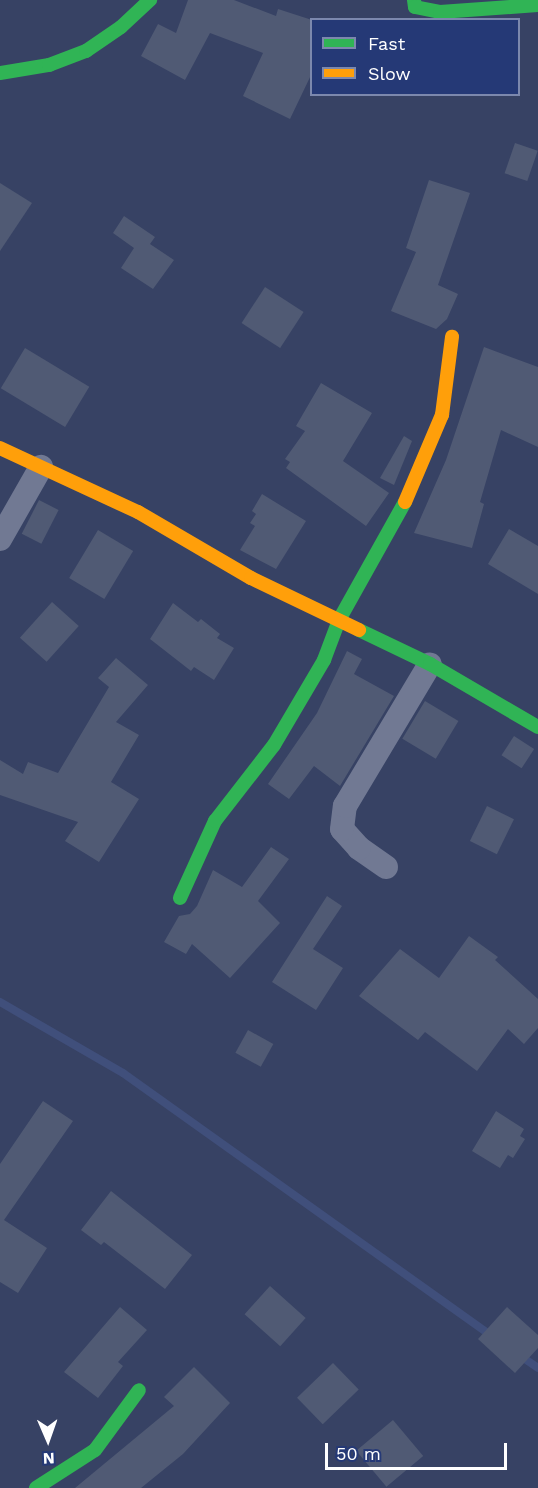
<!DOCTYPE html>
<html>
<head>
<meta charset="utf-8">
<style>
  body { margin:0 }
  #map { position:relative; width:538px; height:1488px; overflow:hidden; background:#374264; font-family:"Work Sans",sans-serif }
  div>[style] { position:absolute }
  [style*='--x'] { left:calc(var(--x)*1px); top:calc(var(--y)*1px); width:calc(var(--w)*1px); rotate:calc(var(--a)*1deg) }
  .stream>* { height:8px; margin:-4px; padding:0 4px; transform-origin:4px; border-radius:4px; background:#404f7b }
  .building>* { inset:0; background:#505a74; transform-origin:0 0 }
  .street>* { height:24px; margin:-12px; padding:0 12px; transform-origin:12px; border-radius:12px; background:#717993 }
  .fast>* { height:14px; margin:-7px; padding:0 7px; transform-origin:7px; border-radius:7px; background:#30b455 }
  .slow>* { height:14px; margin:-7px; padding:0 7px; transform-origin:7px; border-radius:7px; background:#ff9f0a }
  span { translate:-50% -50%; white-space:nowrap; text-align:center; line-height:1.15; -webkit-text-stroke:4.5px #253976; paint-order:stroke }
  .legend { position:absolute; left:310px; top:18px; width:210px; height:78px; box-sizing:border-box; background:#253976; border:2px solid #7c88ad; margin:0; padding:8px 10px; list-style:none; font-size:18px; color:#fff }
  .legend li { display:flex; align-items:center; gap:12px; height:30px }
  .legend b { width:30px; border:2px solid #7c88ad }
  .north { position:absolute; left:18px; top:1410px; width:60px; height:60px; -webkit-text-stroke:4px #253976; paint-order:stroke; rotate:178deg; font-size:16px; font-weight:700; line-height:24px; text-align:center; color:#fff }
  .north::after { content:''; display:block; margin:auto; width:21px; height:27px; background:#fff; clip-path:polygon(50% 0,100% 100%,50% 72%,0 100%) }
  .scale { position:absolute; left:325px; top:1443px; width:182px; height:27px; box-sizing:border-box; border:3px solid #fff; border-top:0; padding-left:8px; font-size:18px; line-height:21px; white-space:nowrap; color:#fff; -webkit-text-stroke:4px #253976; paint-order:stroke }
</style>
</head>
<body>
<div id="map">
  <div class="stream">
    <i style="--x:0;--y:1002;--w:142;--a:30"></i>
    <i style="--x:123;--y:1073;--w:453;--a:35.5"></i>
    <i style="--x:519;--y:1355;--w:23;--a:34"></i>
  </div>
  <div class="building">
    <i style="clip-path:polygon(188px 0,234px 0,276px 16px,278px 9px,312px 20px,312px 73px,290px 119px,243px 96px,263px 53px,210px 33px,185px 80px,141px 56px,158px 24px,176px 33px)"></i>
    <i style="left:515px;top:143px;width:24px;height:32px;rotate:19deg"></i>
    <i style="clip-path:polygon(429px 180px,470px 193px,438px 285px,458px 294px,447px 319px,436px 329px,391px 311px,416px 252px,406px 248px)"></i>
    <i style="clip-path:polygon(0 183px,32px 203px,0 251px)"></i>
    <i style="clip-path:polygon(124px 216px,155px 237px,150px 244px,174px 260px,153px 289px,121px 268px,134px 248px,113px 233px)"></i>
    <i style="left:265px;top:287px;width:46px;height:43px;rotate:33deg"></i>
    <i style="clip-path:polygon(484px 347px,538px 367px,538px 447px,501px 430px,480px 502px,484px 504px,472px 548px,414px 533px,446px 460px)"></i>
    <i style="left:25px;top:348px;width:75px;height:47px;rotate:31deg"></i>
    <i style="clip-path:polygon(321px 383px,372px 413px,343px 461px,389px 493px,366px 526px,286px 468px,290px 462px,285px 459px,305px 431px,296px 426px)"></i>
    <i style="clip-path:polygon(404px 436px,412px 441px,394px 485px,380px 478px)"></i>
    <i style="clip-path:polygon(262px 494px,306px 521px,276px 569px,240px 550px,255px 526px,250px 523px,256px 514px,252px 511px)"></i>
    <i style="left:39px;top:500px;width:22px;height:38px;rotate:27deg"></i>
    <i style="clip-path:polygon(509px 529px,538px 546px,538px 594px,488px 564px)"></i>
    <i style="left:98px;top:530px;width:41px;height:56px;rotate:31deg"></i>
    <i style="left:52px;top:602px;width:36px;height:48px;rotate:42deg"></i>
    <i style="clip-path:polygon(173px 603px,198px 622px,201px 619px,220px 634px,217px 638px,234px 648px,214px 680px,194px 667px,191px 671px,150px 639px)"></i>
    <i style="clip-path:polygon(347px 651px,362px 659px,354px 674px,394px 696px,340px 786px,314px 766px,289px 799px,268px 784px,317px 713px)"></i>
    <i style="clip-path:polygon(116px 658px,148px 685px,116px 722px,139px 735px,111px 782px,139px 799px,99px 862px,65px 841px,78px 822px,0 795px,0 760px,23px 774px,28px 762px,58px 773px,109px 687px,98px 678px)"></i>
    <i style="left:425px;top:701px;width:39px;height:44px;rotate:31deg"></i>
    <i style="left:514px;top:736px;width:24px;height:23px;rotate:33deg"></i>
    <i style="left:487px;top:806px;width:30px;height:39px;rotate:26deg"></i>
    <i style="clip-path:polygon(271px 847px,289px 859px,258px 901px,280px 923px,230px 978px,192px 944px,186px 954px,164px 942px,179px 916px,190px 914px,197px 906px,213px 870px,242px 887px)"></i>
    <i style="clip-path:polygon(327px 896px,342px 906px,313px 949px,343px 968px,316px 1010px,272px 982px)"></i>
    <i style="clip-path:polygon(469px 936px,498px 957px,495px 960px,538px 999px,538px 1028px,524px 1044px,508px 1029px,477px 1071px,425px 1032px,418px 1040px,359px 996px,400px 949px,439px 978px)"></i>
    <i style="left:248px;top:1030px;width:29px;height:26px;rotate:29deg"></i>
    <i style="clip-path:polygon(43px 1101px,73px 1121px,4px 1220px,47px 1248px,18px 1293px,0 1282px,0 1164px)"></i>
    <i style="clip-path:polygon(496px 1111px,524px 1129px,520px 1136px,525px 1139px,513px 1158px,508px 1155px,500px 1168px,472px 1151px)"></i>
    <i style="clip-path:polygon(111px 1191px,192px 1255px,165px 1289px,104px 1242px,101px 1245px,81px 1230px)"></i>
    <i style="left:270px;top:1286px;width:48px;height:38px;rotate:42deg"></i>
    <i style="clip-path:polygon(120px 1307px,147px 1330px,118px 1362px,123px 1366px,98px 1398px,64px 1372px)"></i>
    <i style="clip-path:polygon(507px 1307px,538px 1335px,538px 1348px,515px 1373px,478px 1339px)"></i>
    <i style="left:333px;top:1363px;width:37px;height:50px;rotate:46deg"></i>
    <i style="clip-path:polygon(194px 1367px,230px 1403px,183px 1454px,141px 1488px,75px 1488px,174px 1406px,164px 1397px)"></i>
    <i style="left:393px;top:1420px;width:47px;height:48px;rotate:50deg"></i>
  </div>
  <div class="street">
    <i style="--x:0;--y:539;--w:83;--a:-60.3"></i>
    <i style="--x:386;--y:867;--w:33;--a:-145"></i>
    <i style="--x:359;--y:848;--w:25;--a:-132"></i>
    <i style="--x:342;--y:829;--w:23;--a:-83"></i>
    <i style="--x:345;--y:806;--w:165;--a:-59.1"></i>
  </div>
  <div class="fast">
    <i style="--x:414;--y:0;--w:7;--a:82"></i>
    <i style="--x:415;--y:7;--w:25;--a:11"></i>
    <i style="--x:440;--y:12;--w:98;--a:-4.1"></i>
    <i style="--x:0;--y:73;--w:50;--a:-9.3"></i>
    <i style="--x:49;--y:65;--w:40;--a:-21"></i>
    <i style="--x:86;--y:51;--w:42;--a:-34.4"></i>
    <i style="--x:121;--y:27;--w:40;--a:-43"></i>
    <i style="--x:359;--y:630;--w:79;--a:25.6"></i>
    <i style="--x:430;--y:664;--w:125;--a:30.3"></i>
    <i style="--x:180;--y:898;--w:85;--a:-65.6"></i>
    <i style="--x:215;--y:821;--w:96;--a:-52.2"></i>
    <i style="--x:274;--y:745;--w:99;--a:-59.5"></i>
    <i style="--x:324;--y:660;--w:43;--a:-69.4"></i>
    <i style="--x:339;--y:620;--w:135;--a:-60.8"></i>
    <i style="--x:36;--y:1488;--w:70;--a:-32.8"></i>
    <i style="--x:95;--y:1450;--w:74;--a:-53.7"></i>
  </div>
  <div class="slow">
    <i style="--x:0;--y:448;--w:152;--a:24.9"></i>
    <i style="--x:138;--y:512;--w:131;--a:30.3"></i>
    <i style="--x:251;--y:578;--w:120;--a:25.7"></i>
    <i style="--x:405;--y:502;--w:95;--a:-67"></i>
    <i style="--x:442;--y:415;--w:79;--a:-82.7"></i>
  </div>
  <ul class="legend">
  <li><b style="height:8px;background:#30b455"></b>Fast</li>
  <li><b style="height:8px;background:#ff9f0a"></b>Slow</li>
  </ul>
  <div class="north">N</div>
  <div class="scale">50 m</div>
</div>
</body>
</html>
